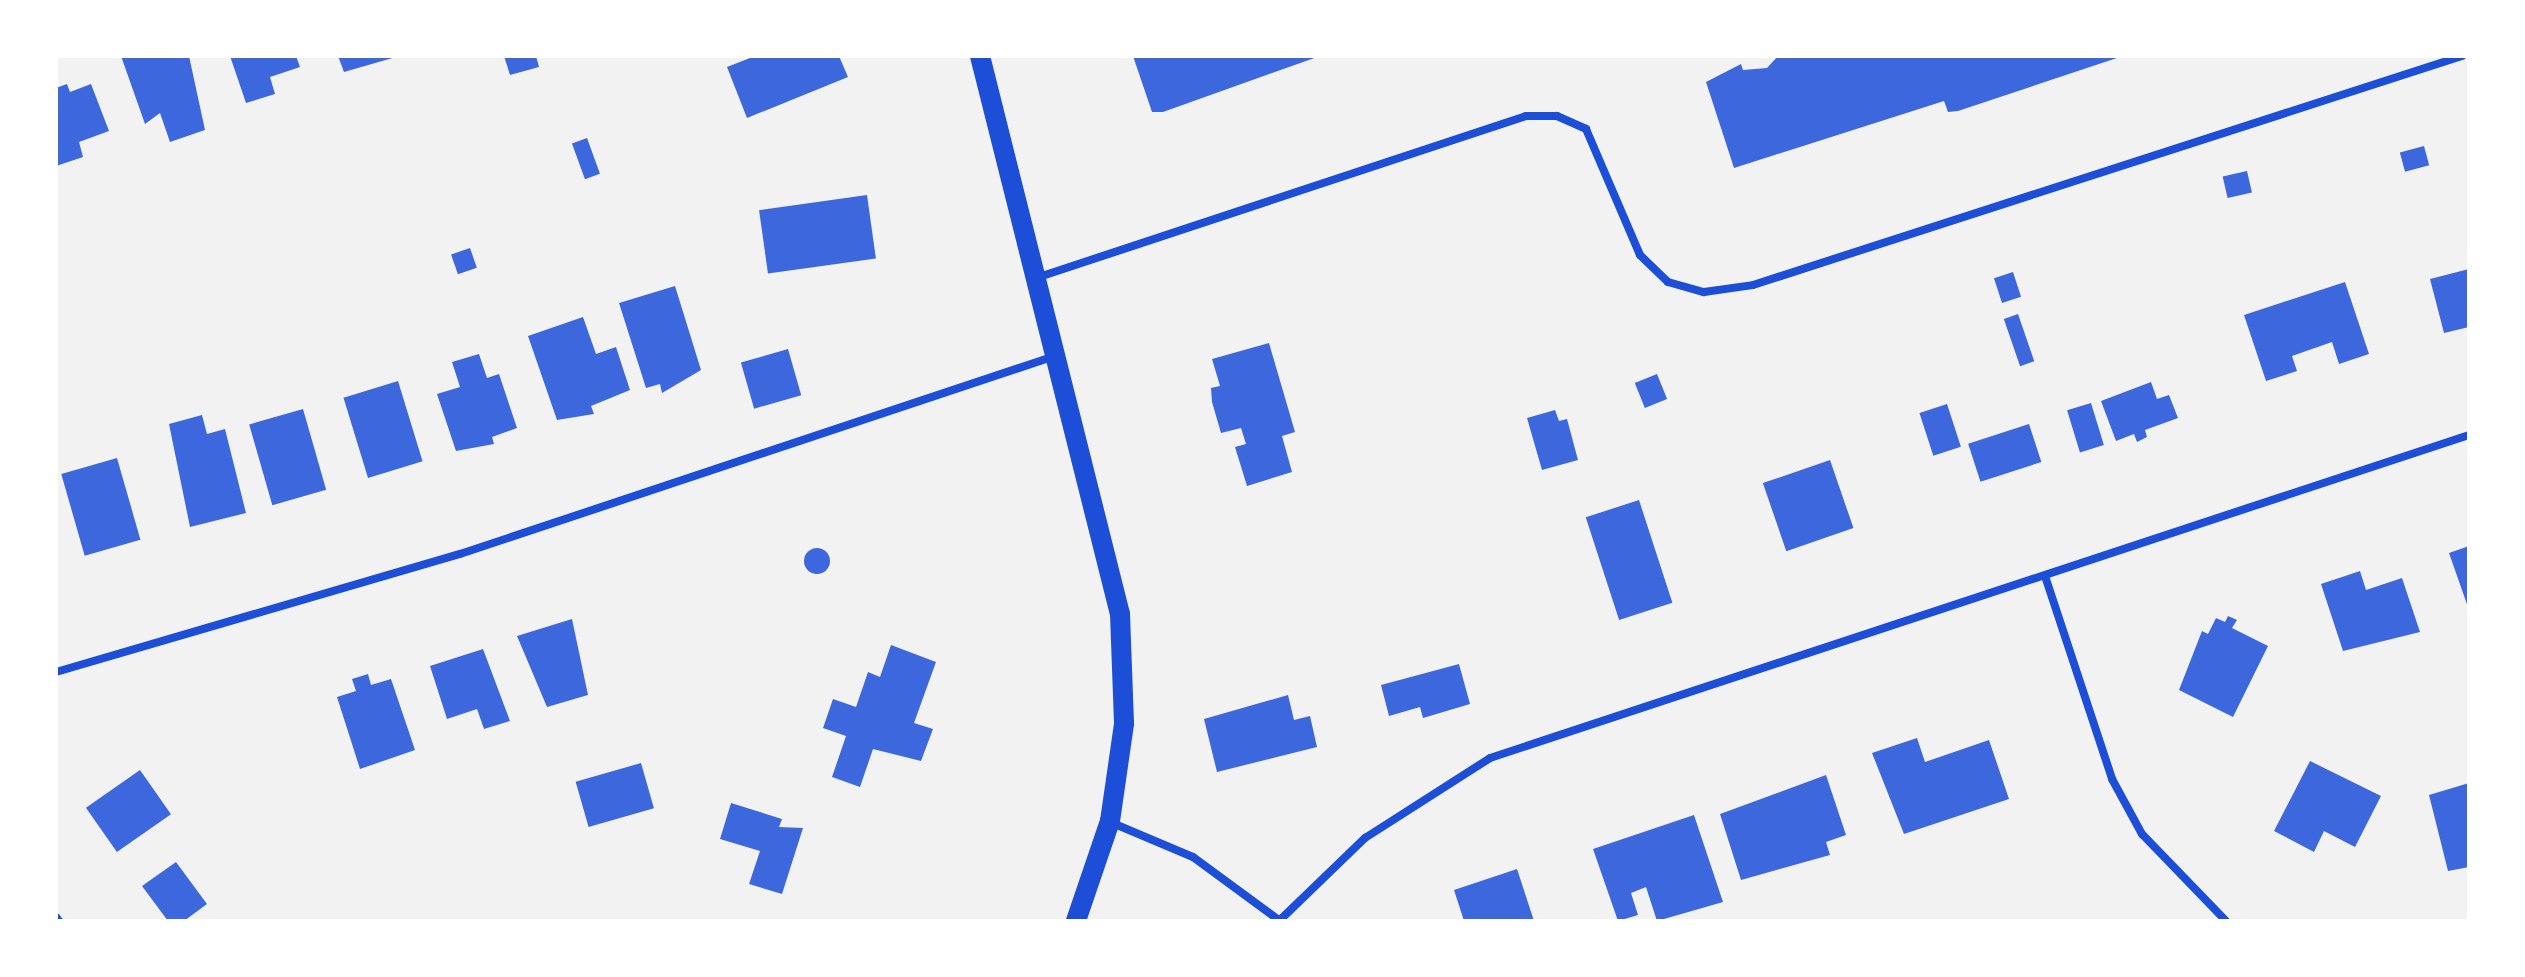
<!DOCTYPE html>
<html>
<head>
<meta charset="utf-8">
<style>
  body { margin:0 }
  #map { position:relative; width:2525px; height:977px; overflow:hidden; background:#f2f2f2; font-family:Poppins,sans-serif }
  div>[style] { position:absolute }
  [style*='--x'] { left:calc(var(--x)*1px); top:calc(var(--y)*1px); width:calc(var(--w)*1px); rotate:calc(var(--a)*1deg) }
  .building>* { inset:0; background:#3d67dc; transform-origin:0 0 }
  .round { border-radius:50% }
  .minor>* { height:8px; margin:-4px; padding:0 4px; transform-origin:4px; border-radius:4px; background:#1d4ed8 }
  .primary>* { height:20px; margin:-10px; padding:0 10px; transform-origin:10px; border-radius:10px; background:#1d4ed8 }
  span { translate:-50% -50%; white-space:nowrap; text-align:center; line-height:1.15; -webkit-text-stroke:6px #fff; paint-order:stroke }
  .frame { position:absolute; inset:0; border:58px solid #fff; pointer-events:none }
</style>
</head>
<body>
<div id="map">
  <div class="building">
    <i style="clip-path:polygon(121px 56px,189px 56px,205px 130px,170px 142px,160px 113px,145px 124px)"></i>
    <i style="clip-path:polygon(230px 56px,296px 56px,300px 67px,270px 77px,275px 94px,246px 103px)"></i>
    <i style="clip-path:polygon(338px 56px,396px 56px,396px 57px,344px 72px)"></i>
    <i style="clip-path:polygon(504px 56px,536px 56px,539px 67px,510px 75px)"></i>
    <i style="clip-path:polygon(755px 56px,839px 56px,848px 77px,747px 118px,727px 67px)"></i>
    <i style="clip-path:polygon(1133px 56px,1320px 56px,1163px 112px,1152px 112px)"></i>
    <i style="clip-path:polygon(1778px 56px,2120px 56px,2120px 57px,1958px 111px,1948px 112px,1944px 101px,1734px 168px,1706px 82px,1741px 64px,1743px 70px,1767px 68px)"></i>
    <i style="clip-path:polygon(67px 84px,70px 92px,91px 84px,109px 131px,79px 142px,83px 157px,56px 166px,56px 88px)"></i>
    <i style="left:587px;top:138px;width:38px;height:16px;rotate:70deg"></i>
    <i style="left:2424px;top:146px;width:20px;height:25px;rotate:75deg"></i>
    <i style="left:2247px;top:171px;width:22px;height:25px;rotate:77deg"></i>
    <i style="left:867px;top:195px;width:64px;height:109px;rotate:82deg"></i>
    <i style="left:470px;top:248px;width:21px;height:20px;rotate:71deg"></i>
    <i style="clip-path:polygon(2469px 269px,2469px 327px,2444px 333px,2430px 279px)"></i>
    <i style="left:2013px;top:272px;width:26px;height:20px;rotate:72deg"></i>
    <i style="clip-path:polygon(2345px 282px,2369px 354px,2339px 364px,2332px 342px,2292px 356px,2297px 371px,2266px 381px,2244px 315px)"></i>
    <i style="clip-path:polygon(675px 286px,701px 370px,662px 393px,660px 384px,646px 388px,619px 303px)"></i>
    <i style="left:2018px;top:314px;width:50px;height:15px;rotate:71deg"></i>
    <i style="clip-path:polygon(583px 317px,596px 354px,616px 347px,630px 390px,591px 406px,594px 414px,557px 420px,528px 336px)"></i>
    <i style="clip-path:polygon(1269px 343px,1295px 432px,1282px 436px,1292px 472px,1247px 486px,1235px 447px,1246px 444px,1241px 428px,1221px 433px,1212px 402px,1211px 388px,1220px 386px,1212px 359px)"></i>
    <i style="left:788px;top:349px;width:48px;height:49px;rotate:74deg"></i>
    <i style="clip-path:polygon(479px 354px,487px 378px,499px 374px,517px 428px,492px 437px,494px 444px,456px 451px,437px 394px,460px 387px,452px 362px)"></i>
    <i style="left:1657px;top:374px;width:27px;height:24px;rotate:68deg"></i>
    <i style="left:398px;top:381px;width:84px;height:57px;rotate:73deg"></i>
    <i style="clip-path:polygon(2151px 382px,2157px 399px,2169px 395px,2178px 418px,2145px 430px,2147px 437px,2137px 442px,2134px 434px,2116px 441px,2101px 401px)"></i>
    <i style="left:2091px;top:403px;width:44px;height:25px;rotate:73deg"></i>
    <i style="left:1947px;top:404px;width:45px;height:29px;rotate:72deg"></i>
    <i style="left:303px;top:409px;width:84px;height:56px;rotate:74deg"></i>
    <i style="clip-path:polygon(1555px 410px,1559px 421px,1567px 419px,1578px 460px,1542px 470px,1527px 418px)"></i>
    <i style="clip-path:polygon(202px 415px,207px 434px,225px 429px,246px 513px,190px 527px,169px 424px)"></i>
    <i style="left:2029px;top:424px;width:40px;height:64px;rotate:72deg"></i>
    <i style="left:117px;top:458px;width:85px;height:58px;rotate:74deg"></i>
    <i style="left:1830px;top:460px;width:72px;height:71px;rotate:71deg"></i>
    <i style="left:1639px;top:500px;width:108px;height:56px;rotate:72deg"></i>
    <i style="clip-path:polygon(2469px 546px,2469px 610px,2449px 553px)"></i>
    <i class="round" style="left:804px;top:548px;width:26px;height:26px"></i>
    <i style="clip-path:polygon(2360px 571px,2366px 590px,2402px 578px,2420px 632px,2343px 651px,2321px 584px)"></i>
    <i style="clip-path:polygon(2228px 616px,2237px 620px,2232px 628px,2268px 646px,2233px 717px,2179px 690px,2202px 631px,2208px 634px,2216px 618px,2225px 622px)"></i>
    <i style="clip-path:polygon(572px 619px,588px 695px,547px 707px,517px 636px)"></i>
    <i style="clip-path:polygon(891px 645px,936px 662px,914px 723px,933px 729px,921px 761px,873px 749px,860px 787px,832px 777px,846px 736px,823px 728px,833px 699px,856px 707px,868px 672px,880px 677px)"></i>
    <i style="clip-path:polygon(483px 649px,510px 721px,484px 729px,477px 709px,447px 719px,430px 666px)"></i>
    <i style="clip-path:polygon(1459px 664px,1470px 704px,1423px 718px,1420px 707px,1389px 716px,1381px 685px)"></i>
    <i style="clip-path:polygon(368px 674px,371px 685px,391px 679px,415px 750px,360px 769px,337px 697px,356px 691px,352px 679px)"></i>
    <i style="clip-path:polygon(1288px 695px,1294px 720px,1310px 716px,1317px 747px,1217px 772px,1204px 719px)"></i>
    <i style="clip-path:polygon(1917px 738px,1925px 762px,1989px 740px,2009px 799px,1904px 834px,1872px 753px)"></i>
    <i style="clip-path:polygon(2310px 761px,2381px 796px,2355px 847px,2324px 831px,2314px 852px,2274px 831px)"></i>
    <i style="left:641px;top:763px;width:47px;height:68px;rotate:74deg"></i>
    <i style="left:140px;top:770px;width:54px;height:66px;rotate:55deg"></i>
    <i style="clip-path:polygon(1826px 775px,1846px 835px,1826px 842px,1830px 855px,1741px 880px,1720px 814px)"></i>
    <i style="clip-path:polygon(2469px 783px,2469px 867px,2448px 871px,2429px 795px)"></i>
    <i style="clip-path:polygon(731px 803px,782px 819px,779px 827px,803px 828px,782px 894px,749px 884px,760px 851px,720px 839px)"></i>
    <i style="clip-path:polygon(1694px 815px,1723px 902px,1657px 921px,1646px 887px,1631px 893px,1638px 915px,1618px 921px,1593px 849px)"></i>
    <i style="clip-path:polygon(176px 862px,207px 904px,184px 921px,168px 921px,142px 886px)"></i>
    <i style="clip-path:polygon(1517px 869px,1534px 921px,1464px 921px,1454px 890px)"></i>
  </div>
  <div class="minor">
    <i style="--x:1039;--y:277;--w:513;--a:-18.29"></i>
    <i style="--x:1526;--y:116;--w:31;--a:0"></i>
    <i style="--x:1557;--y:116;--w:32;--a:24"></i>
    <i style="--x:1586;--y:129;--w:137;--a:66.8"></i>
    <i style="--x:1640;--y:255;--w:39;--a:44"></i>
    <i style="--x:1668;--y:282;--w:37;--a:16"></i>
    <i style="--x:1704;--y:292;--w:49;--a:-8.1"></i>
    <i style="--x:1753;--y:285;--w:745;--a:-17.9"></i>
    <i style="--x:2045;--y:576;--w:214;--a:71.7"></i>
    <i style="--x:2112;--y:779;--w:63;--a:61.4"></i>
    <i style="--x:2142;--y:834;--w:121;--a:46"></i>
    <i style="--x:56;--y:672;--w:421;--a:-16.3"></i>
    <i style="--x:460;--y:554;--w:627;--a:-18.41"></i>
    <i style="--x:1110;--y:822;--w:90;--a:22.9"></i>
    <i style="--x:1193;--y:857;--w:108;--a:36.3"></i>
    <i style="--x:56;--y:917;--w:5;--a:53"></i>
    <i style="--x:1279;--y:921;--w:120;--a:-44"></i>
    <i style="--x:1365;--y:838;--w:148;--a:-32.6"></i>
    <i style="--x:1490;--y:758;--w:1031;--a:-18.26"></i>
  </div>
  <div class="primary">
    <i style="--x:980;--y:56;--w:575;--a:75.92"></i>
    <i style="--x:1120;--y:614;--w:110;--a:87.9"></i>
    <i style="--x:1124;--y:724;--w:98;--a:98.2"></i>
    <i style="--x:1110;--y:821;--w:106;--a:108.8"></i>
  </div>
  <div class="frame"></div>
</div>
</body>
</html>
